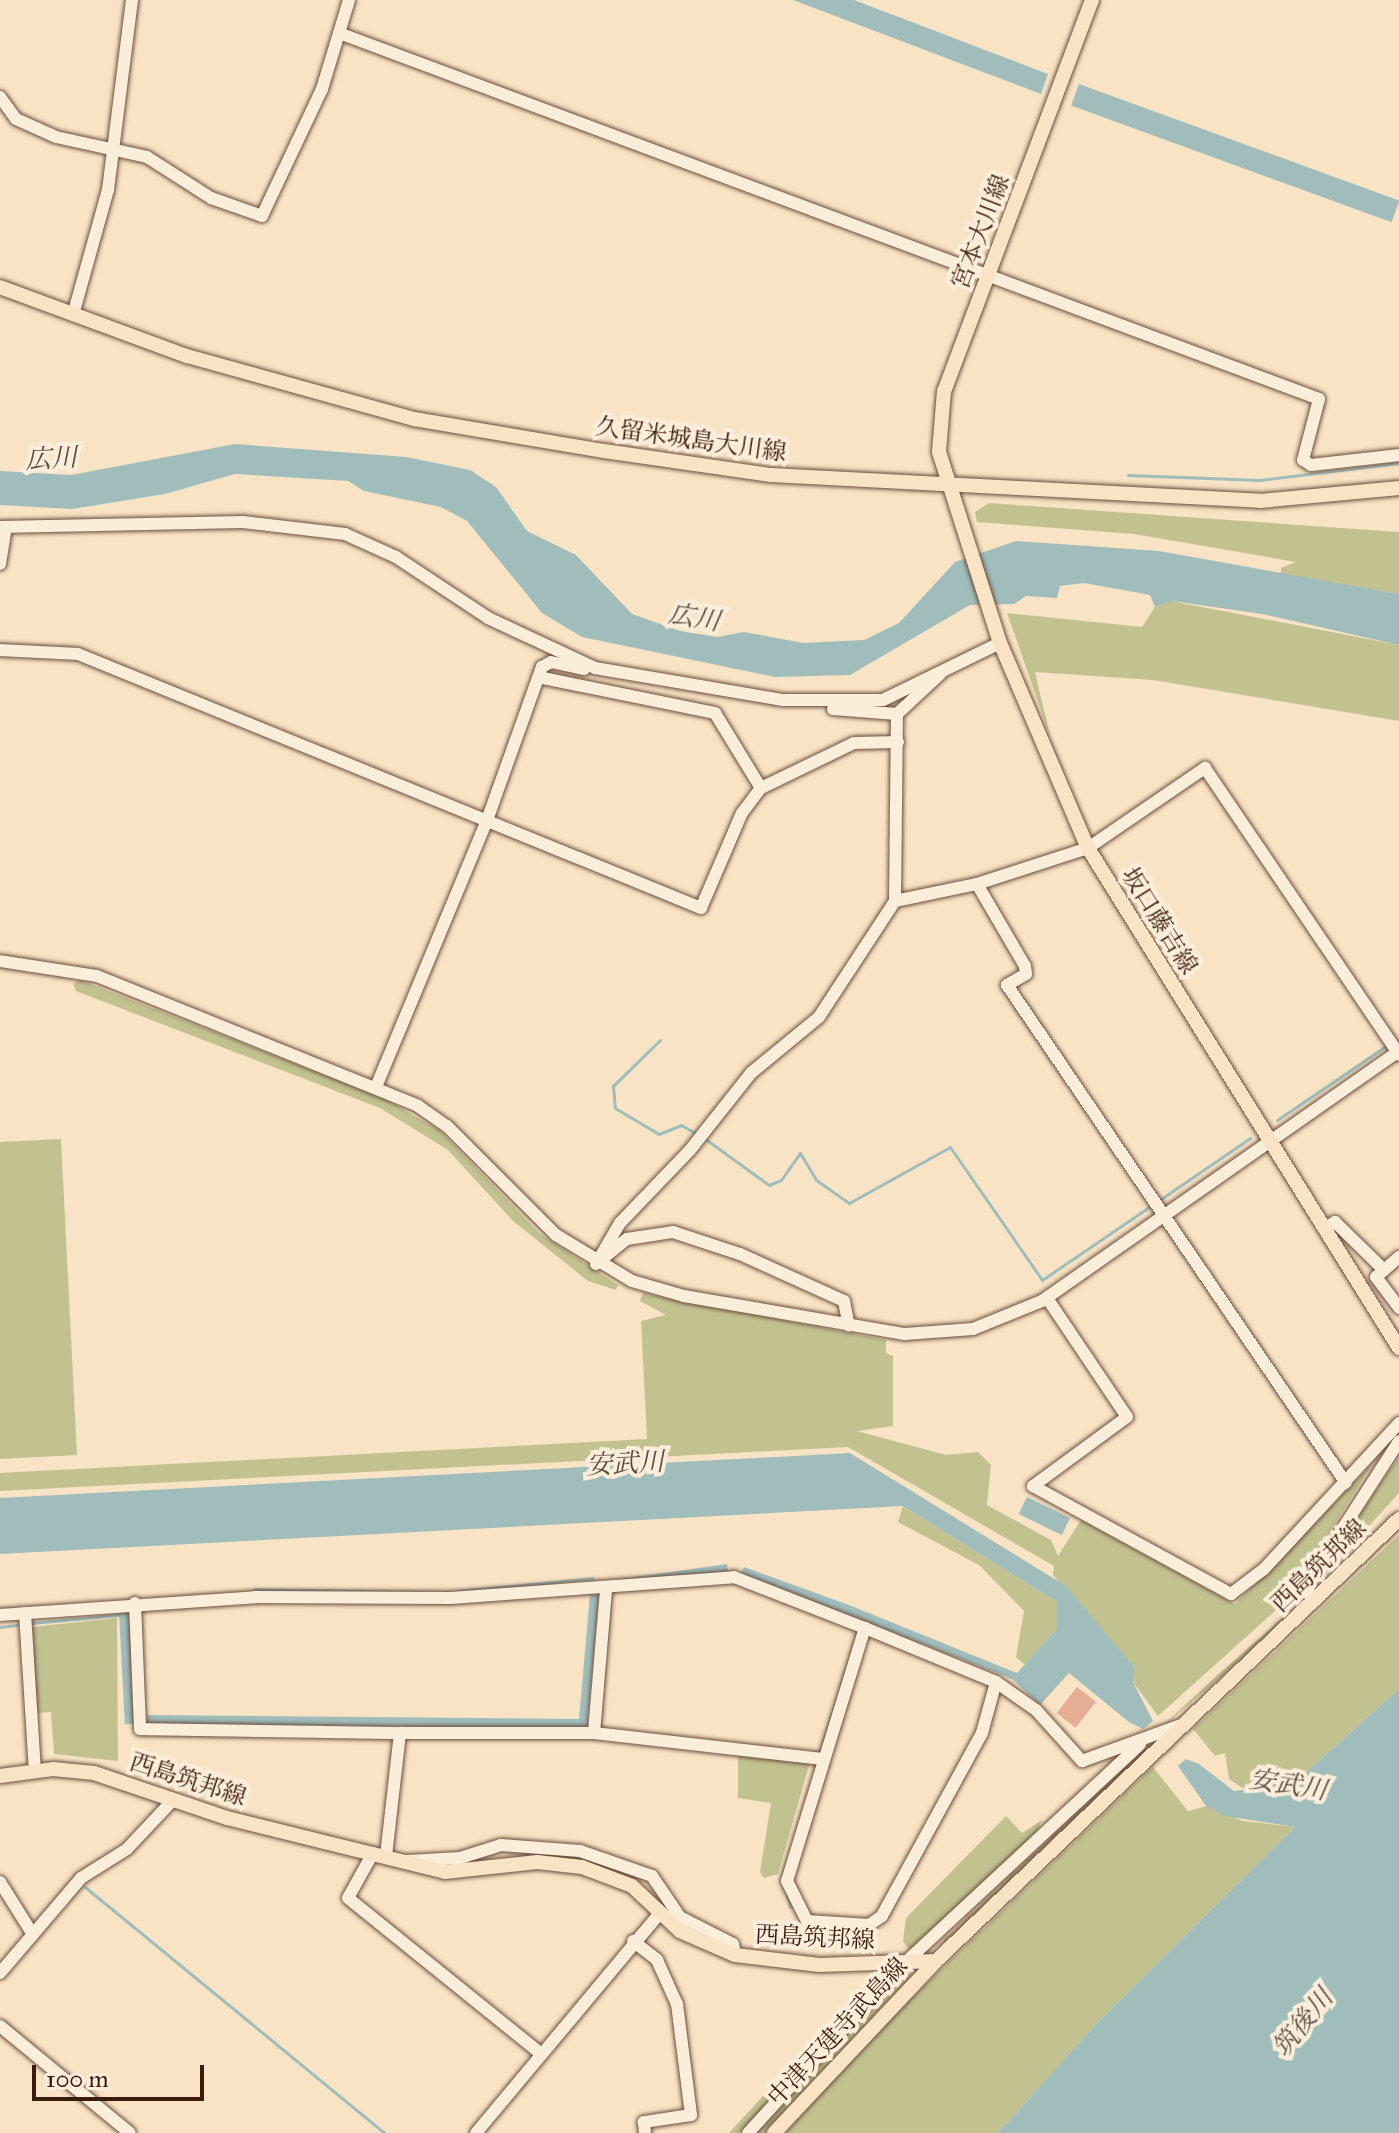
<!DOCTYPE html>
<html>
<head>
<meta charset="utf-8">
<style>
  body { margin:0 }
  #map { position:relative; width:1399px; height:2133px; overflow:hidden; background:#f8e4c4; font-family:"IM FELL Great Primer","Noto Serif JP",serif }
  div>[style] { position:absolute }
  [style*='--x'] { left:calc(var(--x)*1px); top:calc(var(--y)*1px); width:calc(var(--w)*1px); rotate:calc(var(--a)*1deg) }
  .green>* { inset:0; background:#c2c291 }
  .water>* { inset:0; background:#a0bdbc; transform-origin:0 0 }
  .stream>* { height:3px; margin:-1.5px; padding:0 1.5px; transform-origin:1.5px; border-radius:1.5px; background:#a0bdbc }
  .building>* { inset:0; background:#e5ac96; transform-origin:0 0 }
  .roads { filter:drop-shadow(0 0 2px #6a4d3c) drop-shadow(0 0 2px #6a4d3c) }
  .minor>* { height:12px; margin:-6px; padding:0 6px; transform-origin:6px; border-radius:6px; background:#faedd9 }
  .major>* { height:14px; margin:-7px; padding:0 7px; transform-origin:7px; border-radius:7px; background:#f8e4c4 }
  span { translate:-50% -50%; white-space:nowrap; text-align:center; line-height:1.15; -webkit-text-stroke:8px #faedd9; paint-order:stroke }
  .street-label { font-size:24px; color:#3b1b0e }
  .water-label { font-size:26px; color:#594c42; font-style:italic }
  .scale { position:absolute; left:32px; top:2065px; width:172px; height:36px; box-sizing:border-box; border:4px solid #3b1b0e; border-top:0; padding-left:10px; font-size:24px; line-height:28px; white-space:nowrap; color:#3b1b0e; -webkit-text-stroke:6px #faedd9; paint-order:stroke }
</style>
</head>
<body>
<div id="map">
  <div class="green">
    <i style="clip-path:polygon(989px 503px,1399px 532px,1399px 594px,1281px 575px,1281px 568px,1296px 562px,1134px 534px,977px 522px,975px 512px)"></i>
    <i style="clip-path:polygon(1171px 601px,1399px 645px,1399px 721px,1153px 680px,1035px 672px,1050px 736px,1007px 613px,1142px 627px,1155px 607px)"></i>
    <i style="clip-path:polygon(80px 980px,383px 1098px,439px 1130px,540px 1234px,618px 1285px,616px 1290px,588px 1281px,513px 1221px,448px 1150px,380px 1108px,76px 991px,73px 984px)"></i>
    <i style="clip-path:polygon(61px 1139px,77px 1455px,0 1459px,0 1142px)"></i>
    <i style="clip-path:polygon(643px 1293px,886px 1340px,886px 1353px,893px 1356px,893px 1426px,857px 1431px,946px 1455px,978px 1452px,991px 1465px,987px 1505px,1051px 1540px,1058px 1556px,1081px 1520px,1235px 1604px,1373px 1463px,1285px 1602px,1158px 1716px,1133px 1682px,1135px 1668px,1053px 1575px,1054px 1566px,848px 1447px,0 1491px,0 1473px,647px 1439px,641px 1321px,666px 1315px,640px 1301px)"></i>
    <i style="clip-path:polygon(1399px 1457px,1399px 1493px,1317px 1583px,1319px 1572px)"></i>
    <i style="clip-path:polygon(903px 1506px,1057px 1602px,1057px 1629px,1025px 1665px,1016px 1657px,1024px 1611px,979px 1565px,898px 1522px)"></i>
    <i style="clip-path:polygon(1399px 1535px,1399px 1689px,1293px 1784px,1250px 1793px,1229px 1779px,1225px 1753px,1215px 1756px,1193px 1729px)"></i>
    <i style="clip-path:polygon(1289px 1612px,1284px 1623px,1154px 1734px,1213px 1679px)"></i>
    <i style="clip-path:polygon(117px 1618px,118px 1761px,54px 1754px,51px 1712px,37px 1713px,32px 1627px)"></i>
    <i style="clip-path:polygon(1163px 1739px,948px 1942px,943px 1941px,1141px 1751px)"></i>
    <i style="clip-path:polygon(738px 1754px,810px 1762px,778px 1874px,764px 1878px,760px 1872px,771px 1803px,738px 1798px)"></i>
    <i style="clip-path:polygon(1153px 1767px,1188px 1811px,1207px 1806px,1243px 1821px,1295px 1827px,1098px 2022px,998px 2133px,786px 2133px,855px 2052px)"></i>
    <i style="clip-path:polygon(1006px 1816px,1022px 1833px,1042px 1820px,1036px 1835px,910px 1951px,903px 1941px,906px 1918px)"></i>
    <i style="clip-path:polygon(891px 1971px,742px 2133px,729px 2133px,876px 1972px)"></i>
    <i style="clip-path:polygon(900px 1973px,913px 1974px,765px 2133px,756px 2133px)"></i>
  </div>
  <div class="water">
    <i style="clip-path:polygon(793px 0,854px 0,1048px 74px,1041px 94px)"></i>
    <i style="left:1079px;top:84px;width:341px;height:23px;rotate:20deg"></i>
    <i style="clip-path:polygon(235px 444px,406px 457px,470px 470px,496px 487px,527px 531px,576px 555px,632px 614px,680px 631px,718px 637px,744px 632px,803px 643px,864px 640px,899px 623px,955px 562px,1016px 541px,1159px 551px,1399px 594px,1399px 645px,1262px 614px,1172px 601px,1155px 607px,1150px 595px,1084px 583px,1060px 586px,1057px 598px,1026px 596px,1014px 604px,970px 605px,850px 675px,775px 677px,582px 637px,542px 613px,467px 521px,441px 507px,364px 491px,348px 481px,235px 474px,165px 494px,72px 509px,0 505px,0 471px,71px 475px)"></i>
    <i style="clip-path:polygon(850px 1453px,1066px 1586px,1135px 1668px,1133px 1682px,1153px 1721px,1143px 1729px,1129px 1722px,1069px 1673px,1040px 1705px,1012px 1679px,741px 1573px,744px 1567px,849px 1605px,1017px 1673px,1057px 1629px,1057px 1602px,903px 1506px,0 1554px,0 1498px)"></i>
    <i style="left:1027px;top:1497px;width:48px;height:19px;rotate:26deg"></i>
    <i style="left:727px;top:1564px;width:7px;height:137px;rotate:82deg"></i>
    <i style="clip-path:polygon(590px 1594px,599px 1595px,587px 1728px,147px 1724px,147px 1715px,579px 1719px)"></i>
    <i style="left:129px;top:1612px;width:112px;height:10px;rotate:87deg"></i>
    <i style="clip-path:polygon(1399px 1689px,1399px 2133px,998px 2133px,1098px 2022px,1295px 1827px,1225px 1816px,1206px 1806px,1178px 1766px,1186px 1759px,1199px 1764px,1234px 1791px,1293px 1784px)"></i>
  </div>
  <div class="stream">
    <i style="--x:1128;--y:475;--w:132;--a:2.2"></i>
    <i style="--x:1260;--y:480;--w:140;--a:-7"></i>
    <i style="--x:660;--y:1040;--w:66;--a:135.6"></i>
    <i style="--x:613;--y:1086;--w:22;--a:85"></i>
    <i style="--x:615;--y:1108;--w:51;--a:30.6"></i>
    <i style="--x:659;--y:1134;--w:24;--a:-22"></i>
    <i style="--x:681;--y:1125;--w:18;--a:29"></i>
    <i style="--x:1277;--y:1120;--w:132;--a:-34.2"></i>
    <i style="--x:704;--y:1138;--w:80;--a:35.9"></i>
    <i style="--x:769;--y:1185;--w:13;--a:-23"></i>
    <i style="--x:781;--y:1180;--w:33;--a:-55"></i>
    <i style="--x:800;--y:1153;--w:31;--a:59"></i>
    <i style="--x:816;--y:1180;--w:40;--a:34.9"></i>
    <i style="--x:849;--y:1203;--w:115;--a:-29"></i>
    <i style="--x:950;--y:1147;--w:162;--a:55.3"></i>
    <i style="--x:1042;--y:1280;--w:133;--a:-34.3"></i>
    <i style="--x:1158;--y:1201;--w:112;--a:-34.4"></i>
    <i style="--x:255;--y:1589;--w:168;--a:1"></i>
    <i style="--x:459;--y:1591;--w:134;--a:-5.6"></i>
    <i style="--x:32;--y:1623;--w:87;--a:-5.3"></i>
    <i style="--x:0;--y:1627;--w:17;--a:-7"></i>
    <i style="--x:820;--y:1752;--w:125;--a:-72.7"></i>
    <i style="--x:783;--y:1876;--w:28;--a:-73"></i>
    <i style="--x:85;--y:1887;--w:387;--a:39.4"></i>
    <i style="--x:786;--y:1891;--w:16;--a:76"></i>
  </div>
  <div class="building">
    <i style="left:1077px;top:1687px;width:24px;height:33px;rotate:38deg"></i>
  </div>
  <div class="roads">
    <div class="minor">
      <i style="--x:339;--y:33;--w:1046;--a:20.48"></i>
      <i style="--x:1319;--y:399;--w:63;--a:104.7"></i>
      <i style="--x:1303;--y:460;--w:9;--a:32"></i>
      <i style="--x:1311;--y:465;--w:89;--a:-6.5"></i>
      <i style="--x:0;--y:97;--w:27;--a:54"></i>
      <i style="--x:16;--y:119;--w:44;--a:24.2"></i>
      <i style="--x:56;--y:137;--w:93;--a:12.4"></i>
      <i style="--x:147;--y:157;--w:76;--a:32.6"></i>
      <i style="--x:211;--y:198;--w:54;--a:19.4"></i>
      <i style="--x:262;--y:216;--w:140;--a:-64.7"></i>
      <i style="--x:322;--y:89;--w:93;--a:-73.1"></i>
      <i style="--x:73;--y:315;--w:130;--a:-74.4"></i>
      <i style="--x:108;--y:190;--w:192;--a:-82.8"></i>
      <i style="--x:0;--y:527;--w:243;--a:-1.2"></i>
      <i style="--x:243;--y:522;--w:103;--a:6.7"></i>
      <i style="--x:345;--y:534;--w:56;--a:24.3"></i>
      <i style="--x:396;--y:557;--w:110;--a:33.5"></i>
      <i style="--x:488;--y:618;--w:118;--a:25"></i>
      <i style="--x:595;--y:668;--w:191;--a:9.7"></i>
      <i style="--x:783;--y:700;--w:100;--a:0"></i>
      <i style="--x:883;--y:700;--w:130;--a:-26"></i>
      <i style="--x:0;--y:564;--w:36;--a:-81"></i>
      <i style="--x:0;--y:650;--w:78;--a:2.9"></i>
      <i style="--x:78;--y:654;--w:673;--a:22.18"></i>
      <i style="--x:701;--y:908;--w:103;--a:-66.7"></i>
      <i style="--x:742;--y:813;--w:31;--a:-53"></i>
      <i style="--x:761;--y:788;--w:103;--a:-25.8"></i>
      <i style="--x:854;--y:743;--w:44;--a:-1.3"></i>
      <i style="--x:543;--y:678;--w:176;--a:11.5"></i>
      <i style="--x:715;--y:713;--w:88;--a:58.5"></i>
      <i style="--x:833;--y:709;--w:64;--a:4.5"></i>
      <i style="--x:897;--y:714;--w:59;--a:-42.9"></i>
      <i style="--x:977;--y:884;--w:95;--a:59.7"></i>
      <i style="--x:1025;--y:966;--w:8;--a:83"></i>
      <i style="--x:1026;--y:974;--w:22;--a:150"></i>
      <i style="--x:1007;--y:985;--w:602;--a:55.76"></i>
      <i style="--x:895;--y:901;--w:187;--a:-89.4"></i>
      <i style="--x:0;--y:961;--w:98;--a:8.8"></i>
      <i style="--x:97;--y:976;--w:346;--a:22"></i>
      <i style="--x:418;--y:1106;--w:35;--a:35"></i>
      <i style="--x:447;--y:1126;--w:154;--a:45"></i>
      <i style="--x:556;--y:1235;--w:89;--a:31.2"></i>
      <i style="--x:632;--y:1281;--w:54;--a:16.1"></i>
      <i style="--x:684;--y:1296;--w:224;--a:9.8"></i>
      <i style="--x:905;--y:1334;--w:68;--a:-4.2"></i>
      <i style="--x:973;--y:1329;--w:74;--a:-22.1"></i>
      <i style="--x:1042;--y:1301;--w:436;--a:-35"></i>
      <i style="--x:376;--y:1087;--w:286;--a:-67.4"></i>
      <i style="--x:486;--y:823;--w:166;--a:-70.3"></i>
      <i style="--x:542;--y:667;--w:10;--a:-29"></i>
      <i style="--x:551;--y:662;--w:34;--a:12"></i>
      <i style="--x:1325;--y:1228;--w:12;--a:-31"></i>
      <i style="--x:1335;--y:1222;--w:67;--a:44.4"></i>
      <i style="--x:1399;--y:1257;--w:30;--a:139"></i>
      <i style="--x:1376;--y:1277;--w:39;--a:53"></i>
      <i style="--x:602;--y:1259;--w:32;--a:-39"></i>
      <i style="--x:627;--y:1239;--w:47;--a:-8.7"></i>
      <i style="--x:673;--y:1232;--w:71;--a:18.2"></i>
      <i style="--x:740;--y:1254;--w:114;--a:24.3"></i>
      <i style="--x:844;--y:1301;--w:25;--a:79"></i>
      <i style="--x:596;--y:1264;--w:48;--a:-59.7"></i>
      <i style="--x:620;--y:1223;--w:101;--a:-46.2"></i>
      <i style="--x:690;--y:1150;--w:98;--a:-51.6"></i>
      <i style="--x:751;--y:1073;--w:88;--a:-39.5"></i>
      <i style="--x:819;--y:1017;--w:139;--a:-56.8"></i>
      <i style="--x:895;--y:901;--w:84;--a:-11.7"></i>
      <i style="--x:977;--y:884;--w:117;--a:-18"></i>
      <i style="--x:1088;--y:848;--w:142;--a:-34.4"></i>
      <i style="--x:1205;--y:768;--w:346;--a:55.9"></i>
      <i style="--x:1047;--y:1298;--w:143;--a:56.1"></i>
      <i style="--x:1127;--y:1417;--w:117;--a:143.7"></i>
      <i style="--x:1033;--y:1486;--w:226;--a:28.6"></i>
      <i style="--x:1231;--y:1594;--w:41;--a:-37.1"></i>
      <i style="--x:1264;--y:1569;--w:199;--a:-47.2"></i>
      <i style="--x:135;--y:1603;--w:126;--a:87.7"></i>
      <i style="--x:140;--y:1729;--w:260;--a:0.9"></i>
      <i style="--x:1312;--y:1604;--w:21;--a:-104"></i>
      <i style="--x:1307;--y:1584;--w:170;--a:-57.2"></i>
      <i style="--x:25;--y:1613;--w:157;--a:86.4"></i>
      <i style="--x:0;--y:1615;--w:256;--a:-4"></i>
      <i style="--x:255;--y:1597;--w:196;--a:0.3"></i>
      <i style="--x:451;--y:1598;--w:284;--a:-4.2"></i>
      <i style="--x:734;--y:1577;--w:141;--a:21.3"></i>
      <i style="--x:865;--y:1628;--w:142;--a:22.4"></i>
      <i style="--x:996;--y:1682;--w:53;--a:105.4"></i>
      <i style="--x:982;--y:1733;--w:209;--a:118.7"></i>
      <i style="--x:882;--y:1916;--w:16;--a:145"></i>
      <i style="--x:869;--y:1925;--w:62;--a:-176.3"></i>
      <i style="--x:807;--y:1921;--w:45;--a:-116.6"></i>
      <i style="--x:787;--y:1881;--w:265;--a:-72.9"></i>
      <i style="--x:996;--y:1682;--w:49;--a:35"></i>
      <i style="--x:1036;--y:1710;--w:69;--a:48"></i>
      <i style="--x:1082;--y:1761;--w:105;--a:-20"></i>
      <i style="--x:594;--y:1733;--w:144;--a:-85.2"></i>
      <i style="--x:373;--y:1853;--w:51;--a:119.1"></i>
      <i style="--x:348;--y:1898;--w:248;--a:38.9"></i>
      <i style="--x:386;--y:1856;--w:124;--a:-83.5"></i>
      <i style="--x:400;--y:1733;--w:194;--a:0"></i>
      <i style="--x:594;--y:1733;--w:230;--a:6.5"></i>
      <i style="--x:408;--y:1861;--w:52;--a:-3.3"></i>
      <i style="--x:460;--y:1858;--w:43;--a:-17.6"></i>
      <i style="--x:501;--y:1845;--w:79;--a:4.3"></i>
      <i style="--x:580;--y:1851;--w:76;--a:19.1"></i>
      <i style="--x:652;--y:1876;--w:50;--a:55.7"></i>
      <i style="--x:680;--y:1917;--w:59;--a:27"></i>
      <i style="--x:733;--y:1944;--w:11;--a:80"></i>
      <i style="--x:0;--y:1882;--w:60;--a:57.9"></i>
      <i style="--x:633;--y:1941;--w:31;--a:38"></i>
      <i style="--x:657;--y:1960;--w:48;--a:65.6"></i>
      <i style="--x:677;--y:2004;--w:112;--a:82.8"></i>
      <i style="--x:691;--y:2115;--w:48;--a:171.5"></i>
      <i style="--x:644;--y:2122;--w:11;--a:85"></i>
      <i style="--x:0;--y:1973;--w:125;--a:-49.5"></i>
      <i style="--x:81;--y:1878;--w:54;--a:-32.2"></i>
      <i style="--x:127;--y:1849;--w:66;--a:-46.8"></i>
      <i style="--x:0;--y:2026;--w:168;--a:39.5"></i>
      <i style="--x:476;--y:2133;--w:287;--a:-50.1"></i>
      <i style="--x:748;--y:2133;--w:219;--a:-47.6"></i>
      <i style="--x:896;--y:1971;--w:333;--a:-42.9"></i>
    </div>
    <div class="major">
      <i style="--x:1092;--y:0;--w:418;--a:110.7"></i>
      <i style="--x:944;--y:391;--w:61;--a:94.7"></i>
      <i style="--x:939;--y:452;--w:201;--a:72.3"></i>
      <i style="--x:1000;--y:643;--w:223;--a:66.8"></i>
      <i style="--x:1088;--y:848;--w:589;--a:58.12"></i>
      <i style="--x:0;--y:287;--w:199;--a:20.3"></i>
      <i style="--x:187;--y:356;--w:236;--a:15.5"></i>
      <i style="--x:414;--y:419;--w:193;--a:9.6"></i>
      <i style="--x:604;--y:451;--w:169;--a:8.2"></i>
      <i style="--x:771;--y:475;--w:490;--a:3"></i>
      <i style="--x:1260;--y:501;--w:140;--a:-5.3"></i>
      <i style="--x:0;--y:1776;--w:53;--a:-7.5"></i>
      <i style="--x:53;--y:1769;--w:41;--a:5.6"></i>
      <i style="--x:94;--y:1773;--w:140;--a:18.7"></i>
      <i style="--x:227;--y:1818;--w:225;--a:13.9"></i>
      <i style="--x:445;--y:1872;--w:93;--a:-6.2"></i>
      <i style="--x:537;--y:1862;--w:45;--a:6.3"></i>
      <i style="--x:582;--y:1867;--w:53;--a:20.8"></i>
      <i style="--x:632;--y:1886;--w:66;--a:43.2"></i>
      <i style="--x:680;--y:1931;--w:60;--a:23.6"></i>
      <i style="--x:735;--y:1955;--w:85;--a:6.8"></i>
      <i style="--x:819;--y:1965;--w:117;--a:-2"></i>
      <i style="--x:774;--y:2133;--w:236;--a:-46.7"></i>
      <i style="--x:936;--y:1961;--w:640;--a:-43.67"></i>
    </div>
  </div>
  <div class="street-label">
    <span style="left:981px;top:232px;rotate:-69deg">宮本大川線</span>
    <span style="left:691px;top:440px;rotate:8deg">久留米城島大川線</span>
    <span style="left:1159px;top:921px;rotate:58deg">坂口藤吉線</span>
    <span style="left:1319px;top:1566px;rotate:-44deg">西島筑邦線</span>
    <span style="left:188px;top:1780px;rotate:18deg">西島筑邦線</span>
    <span style="left:815px;top:1938px;rotate:3deg">西島筑邦線</span>
    <span style="left:838px;top:2032px;rotate:-47deg">中津天建寺武島線</span>
  </div>
  <div class="water-label">
    <span style="left:51px;top:459px;rotate:-3deg">広川</span>
    <span style="left:694px;top:618px;rotate:9deg">広川</span>
    <span style="left:625px;top:1464px;rotate:-3deg">安武川</span>
    <span style="left:1288px;top:1785px;rotate:9deg">安武川</span>
    <span style="left:1303px;top:2023px;rotate:-51deg">筑後川</span>
  </div>
  <div class="scale">100 m</div>
</div>
</body>
</html>
